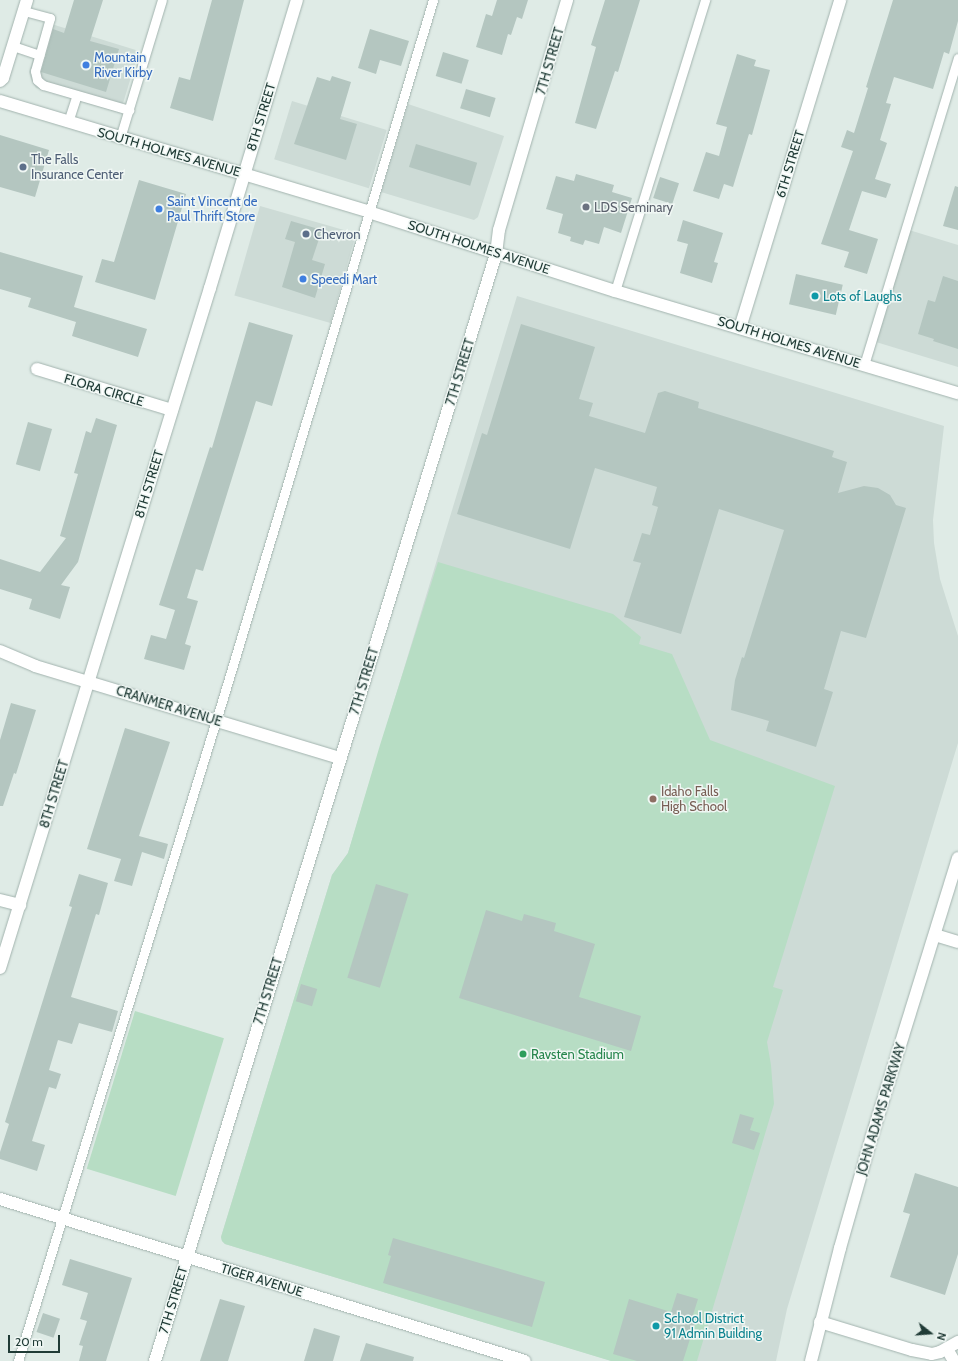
<!DOCTYPE html>
<html>
<head>
<meta charset="utf-8">
<style>
  body { margin:0 }
  #map { position:relative; width:958px; height:1361px; overflow:hidden; background:#dfebe6; font-family:Cabin,sans-serif }
  div>[style] { position:absolute }
  [style*='--x'] { left:calc(var(--x)*1px); top:calc(var(--y)*1px); width:calc(var(--w)*1px); rotate:calc(var(--a)*1deg) }
  .built>* { inset:0; background:#cddbd6; transform-origin:0 0 }
  .green>* { inset:0; background:#b7ddc4; transform-origin:0 0 }
  .building>* { inset:0; background:#b4c6c0; transform-origin:0 0 }
  .roads { filter:drop-shadow(0 0 1px #a2b3ae) drop-shadow(0 0 1px #a2b3ae) }
  .lane>* { height:9px; margin:-4.5px; padding:0 4.5px; transform-origin:4.5px; border-radius:4.5px; background:#fff }
  .street>* { height:12px; margin:-6px; padding:0 6px; transform-origin:6px; border-radius:6px; background:#fff }
  .secondary>* { height:12px; margin:-6px; padding:0 6px; transform-origin:6px; border-radius:6px; background:#fff }
  .dots>* { width:11px; height:11px; translate:-50% -50%; box-sizing:border-box; border:2px solid #f0f7f4; border-radius:50% }
  span { translate:-50% -50%; white-space:nowrap; text-align:center; line-height:1.15; -webkit-text-stroke:3px #f0f7f4; paint-order:stroke }
  .shop-label { font-size:13px; color:#366cbe }
  .left { translate:0 -50%; text-align:left }
  .street-label { font-size:13px; color:#203b36 }
  .service-label { font-size:13px; color:#4e5e75 }
  .worship-label { font-size:13px; color:#5b616d }
  .culture-label { font-size:13px; color:#0d838f }
  .education-label { font-size:13px; color:#785e54 }
  .leisure-label { font-size:13px; color:#27864d }
  .north { position:absolute; left:910px; top:1313px; width:40px; height:40px; -webkit-text-stroke:3px #f0f7f4; paint-order:stroke; rotate:107deg; font-size:11px; font-weight:700; line-height:16px; text-align:center; color:#203b36 }
  .north::after { content:''; display:block; margin:auto; width:14px; height:18px; background:#203b36; clip-path:polygon(50% 0,100% 100%,50% 72%,0 100%) }
  .scale { position:absolute; left:8px; top:1335px; width:52px; height:18px; box-sizing:border-box; border:2px solid #203b36; border-top:0; padding-left:5px; font-size:12px; line-height:14px; white-space:nowrap; color:#203b36; -webkit-text-stroke:3px #f0f7f4; paint-order:stroke }
</style>
</head>
<body>
<div id="map">
  <div class="built">
    <i style="clip-path:polygon(45px 22px,139px 51px,120px 113px,36px 88px,34px 85px,31px 79px,29px 72px)"></i>
    <i style="left:292px;top:101px;width:99px;height:61px;rotate:17deg"></i>
    <i style="clip-path:polygon(408px 104px,504px 136px,478px 217px,474px 220px,381px 192px)"></i>
    <i style="left:260px;top:206px;width:100px;height:93px;rotate:16deg"></i>
    <i style="clip-path:polygon(909px 230px,958px 245px,958px 367px,876px 342px)"></i>
    <i style="clip-path:polygon(517px 296px,944px 426px,933px 520px,934px 543px,940px 579px,958px 636px,958px 743px,787px 1309px,776px 1361px,612px 1361px,225px 1244px,222px 1241px,221px 1237px,332px 875px,348px 853px)"></i>
  </div>
  <div class="green">
    <i style="clip-path:polygon(438px 562px,613px 614px,641px 637px,639px 644px,672px 654px,710px 740px,835px 786px,773px 987px,783px 990px,767px 1042px,771px 1065px,774px 1104px,697px 1361px,611px 1361px,225px 1244px,222px 1241px,221px 1237px,332px 875px,348px 853px,380px 745px)"></i>
    <i style="left:135px;top:1011px;width:93px;height:165px;rotate:17deg"></i>
  </div>
  <div class="building">
    <i style="clip-path:polygon(74px 0,103px 0,90px 41px,119px 49px,106px 92px,41px 72px,53px 29px,64px 33px)"></i>
    <i style="clip-path:polygon(212px 0,244px 0,213px 121px,170px 108px,179px 77px,190px 80px)"></i>
    <i style="clip-path:polygon(497px 0,528px 0,522px 19px,517px 17px,511px 35px,508px 34px,502px 55px,476px 47px,486px 14px,492px 16px)"></i>
    <i style="clip-path:polygon(605px 0,640px 0,618px 72px,615px 71px,596px 129px,575px 123px,596px 47px,591px 45px)"></i>
    <i style="clip-path:polygon(893px 0,958px 0,958px 21px,949px 54px,944px 52px,933px 89px,894px 77px,886px 103px,891px 104px,880px 140px,887px 143px,875px 179px,891px 184px,886px 198px,862px 191px,849px 230px,878px 239px,867px 274px,844px 267px,849px 252px,821px 244px,853px 151px,841px 147px,847px 130px,854px 133px,868px 88px,866px 87px)"></i>
    <i style="clip-path:polygon(370px 29px,409px 41px,401px 66px,380px 60px,376px 74px,358px 68px)"></i>
    <i style="left:443px;top:52px;width:27px;height:25px;rotate:17deg"></i>
    <i style="clip-path:polygon(737px 54px,756px 60px,754px 66px,770px 70px,752px 135px,749px 134px,733px 187px,724px 184px,719px 199px,693px 191px,706px 152px,719px 156px,727px 127px,716px 124px)"></i>
    <i style="clip-path:polygon(332px 76px,351px 82px,340px 119px,357px 124px,346px 160px,294px 144px,317px 77px,330px 81px)"></i>
    <i style="left:466px;top:89px;width:31px;height:20px;rotate:17deg"></i>
    <i style="clip-path:polygon(0 135px,49px 150px,35px 197px,0 187px)"></i>
    <i style="left:416px;top:144px;width:64px;height:24px;rotate:17deg"></i>
    <i style="clip-path:polygon(576px 174px,614px 185px,612px 192px,632px 198px,621px 233px,604px 227px,599px 244px,585px 240px,583px 245px,570px 241px,571px 237px,558px 233px,563px 214px,546px 209px,556px 176px,574px 181px)"></i>
    <i style="left:660px;top:177px;width:20px;height:22px;rotate:18deg"></i>
    <i style="clip-path:polygon(139px 180px,186px 194px,155px 300px,95px 282px,102px 259px,114px 262px)"></i>
    <i style="clip-path:polygon(955px 186px,958px 187px,958px 230px,943px 226px)"></i>
    <i style="clip-path:polygon(683px 220px,723px 233px,714px 262px,718px 263px,712px 283px,680px 273px,688px 244px,677px 241px)"></i>
    <i style="clip-path:polygon(291px 221px,322px 230px,312px 260px,325px 264px,315px 298px,282px 287px,295px 242px,285px 239px)"></i>
    <i style="clip-path:polygon(0 252px,83px 276px,74px 307px,147px 329px,138px 357px,72px 336px,76px 322px,28px 307px,31px 298px,0 289px)"></i>
    <i style="left:796px;top:274px;width:48px;height:31px;rotate:13deg"></i>
    <i style="clip-path:polygon(943px 276px,958px 281px,958px 349px,933px 341px,934px 339px,918px 334px,928px 300px,935px 302px)"></i>
    <i style="clip-path:polygon(249px 322px,293px 335px,272px 406px,256px 401px,203px 571px,196px 569px,187px 598px,198px 601px,185px 644px,191px 646px,184px 670px,144px 659px,151px 635px,166px 639px,175px 610px,159px 605px,210px 447px,212px 448px)"></i>
    <i style="clip-path:polygon(521px 324px,595px 347px,579px 399px,593px 403px,589px 416px,645px 433px,658px 393px,665px 391px,699px 402px,698px 408px,834px 451px,832px 457px,847px 462px,838px 493px,864px 486px,878px 488px,890px 495px,896px 505px,906px 508px,866px 638px,841px 631px,824px 689px,833px 692px,816px 747px,766px 731px,769px 721px,731px 710px,735px 680px,742px 657px,744px 658px,784px 530px,719px 509px,681px 634px,624px 617px,641px 563px,633px 561px,642px 533px,650px 535px,658px 507px,652px 505px,657px 487px,595px 468px,570px 549px,457px 514px,482px 433px,487px 435px)"></i>
    <i style="clip-path:polygon(96px 418px,117px 425px,78px 562px,61px 585px,70px 587px,60px 619px,29px 609px,32px 599px,0 589px,0 559px,40px 572px,66px 538px,60px 536px,78px 474px,74px 473px,86px 431px,91px 433px)"></i>
    <i style="left:28px;top:422px;width:25px;height:44px;rotate:16deg"></i>
    <i style="clip-path:polygon(11px 703px,36px 710px,16px 774px,14px 773px,3px 806px,0 806px,0 740px)"></i>
    <i style="clip-path:polygon(125px 728px,170px 742px,139px 836px,168px 844px,164px 859px,142px 852px,132px 886px,114px 881px,121px 859px,87px 849px)"></i>
    <i style="clip-path:polygon(79px 874px,108px 883px,99px 915px,96px 914px,71px 997px,118px 1011px,112px 1032px,79px 1023px,72px 1044px,58px 1040px,49px 1070px,61px 1074px,56px 1089px,49px 1087px,32px 1141px,45px 1145px,37px 1171px,0 1159px,0 1152px,9px 1124px,5px 1122px,72px 907px,69px 906px)"></i>
    <i style="left:376px;top:884px;width:34px;height:98px;rotate:17deg"></i>
    <i style="clip-path:polygon(486px 910px,522px 921px,524px 914px,556px 923px,554px 931px,595px 944px,579px 997px,641px 1016px,631px 1051px,459px 998px)"></i>
    <i style="left:301px;top:984px;width:17px;height:18px;rotate:17deg"></i>
    <i style="clip-path:polygon(740px 1114px,754px 1118px,750px 1130px,760px 1133px,754px 1150px,732px 1143px)"></i>
    <i style="clip-path:polygon(915px 1173px,958px 1187px,958px 1254px,945px 1295px,890px 1277px,910px 1214px,903px 1212px)"></i>
    <i style="clip-path:polygon(393px 1238px,545px 1282px,532px 1327px,383px 1283px,391px 1256px,388px 1255px)"></i>
    <i style="clip-path:polygon(70px 1259px,132px 1278px,106px 1361px,79px 1361px,83px 1346px,79px 1345px,87px 1321px,80px 1319px,88px 1293px,62px 1285px)"></i>
    <i style="clip-path:polygon(677px 1293px,698px 1299px,692px 1318px,696px 1320px,683px 1361px,637px 1361px,613px 1354px,629px 1299px,671px 1312px)"></i>
    <i style="clip-path:polygon(220px 1299px,245px 1306px,228px 1361px,200px 1361px)"></i>
    <i style="left:43px;top:1313px;width:18px;height:20px;rotate:19deg"></i>
    <i style="clip-path:polygon(314px 1328px,340px 1336px,333px 1361px,304px 1361px)"></i>
    <i style="clip-path:polygon(366px 1343px,414px 1357px,413px 1361px,360px 1361px)"></i>
  </div>
  <div class="roads">
    <div class="lane">
      <i style="--x:24;--y:11;--w:27;--a:15"></i>
      <i style="--x:50;--y:18;--w:55;--a:105.8"></i>
      <i style="--x:35;--y:71;--w:9;--a:77"></i>
      <i style="--x:37;--y:80;--w:8;--a:40"></i>
      <i style="--x:43;--y:85;--w:90;--a:16.2"></i>
      <i style="--x:13;--y:46;--w:28;--a:19"></i>
      <i style="--x:68;--y:122;--w:28;--a:-72"></i>
      <i style="--x:120;--y:138;--w:144;--a:-73.1"></i>
      <i style="--x:615;--y:291;--w:305;--a:-72.8"></i>
      <i style="--x:864;--y:365;--w:321;--a:-73"></i>
      <i style="--x:18;--y:1361;--w:694;--a:-72.82"></i>
      <i style="--x:223;--y:698;--w:729;--a:-73.26"></i>
    </div>
    <div class="street">
      <i style="--x:0;--y:81;--w:4;--a:-45"></i>
      <i style="--x:3;--y:78;--w:82;--a:-72.9"></i>
      <i style="--x:37;--y:369;--w:141;--a:16.9"></i>
      <i style="--x:0;--y:651;--w:38;--a:23"></i>
      <i style="--x:35;--y:666;--w:319;--a:16.8"></i>
      <i style="--x:0;--y:900;--w:21;--a:14"></i>
      <i style="--x:935;--y:935;--w:24;--a:17"></i>
      <i style="--x:0;--y:968;--w:712;--a:-72.84"></i>
      <i style="--x:210;--y:288;--w:301;--a:-73.2"></i>
      <i style="--x:0;--y:1199;--w:549;--a:17.15"></i>
      <i style="--x:820;--y:1322;--w:96;--a:16.9"></i>
      <i style="--x:912;--y:1350;--w:20;--a:11"></i>
      <i style="--x:932;--y:1354;--w:8;--a:-14"></i>
      <i style="--x:940;--y:1352;--w:21;--a:-29"></i>
      <i style="--x:947;--y:1349;--w:14;--a:60"></i>
      <i style="--x:155;--y:1361;--w:1158;--a:-72.88"></i>
      <i style="--x:496;--y:254;--w:24;--a:-83"></i>
      <i style="--x:499;--y:230;--w:240;--a:-73.5"></i>
    </div>
    <div class="secondary">
      <i style="--x:0;--y:101;--w:385;--a:16.7"></i>
      <i style="--x:369;--y:212;--w:258;--a:17.8"></i>
      <i style="--x:615;--y:291;--w:358;--a:16.6"></i>
      <i style="--x:740;--y:328;--w:343;--a:-73"></i>
      <i style="--x:811;--y:1361;--w:117;--a:-75.6"></i>
      <i style="--x:840;--y:1248;--w:116;--a:-74.1"></i>
      <i style="--x:872;--y:1136;--w:291;--a:-72.8"></i>
    </div>
  </div>
  <div class="dots">
    <i style="left:86px;top:65px;background:#3f7fe0"></i>
    <i style="left:23px;top:167px;background:#5c6f8a"></i>
    <i style="left:586px;top:207px;background:#6b7280"></i>
    <i style="left:159px;top:209px;background:#3f7fe0"></i>
    <i style="left:306px;top:234px;background:#5c6f8a"></i>
    <i style="left:303px;top:279px;background:#3f7fe0"></i>
    <i style="left:815px;top:296px;background:#0f9aa8"></i>
    <i style="left:653px;top:799px;background:#8d6e63"></i>
    <i style="left:523px;top:1054px;background:#2e9e5b"></i>
    <i style="left:656px;top:1326px;background:#0f9aa8"></i>
  </div>
  <div class="shop-label">
    <span class="left" style="left:94px;top:65px">Mountain<br>River Kirby</span>
    <span class="left" style="left:167px;top:209px">Saint Vincent de<br>Paul Thrift Store</span>
    <span class="left" style="left:311px;top:279px">Speedi Mart</span>
  </div>
  <div class="street-label">
    <span style="left:550px;top:61px;rotate:-74deg">7TH STREET</span>
    <span style="left:261px;top:117px;rotate:-73deg">8TH STREET</span>
    <span style="left:169px;top:152px;rotate:16deg">SOUTH HOLMES AVENUE</span>
    <span style="left:790px;top:164px;rotate:-73deg">6TH STREET</span>
    <span style="left:479px;top:247px;rotate:18deg">SOUTH HOLMES AVENUE</span>
    <span style="left:789px;top:342px;rotate:17deg">SOUTH HOLMES AVENUE</span>
    <span style="left:460px;top:372px;rotate:-73deg">7TH STREET</span>
    <span style="left:104px;top:390px;rotate:17deg">FLORA CIRCLE</span>
    <span style="left:149px;top:484px;rotate:-73deg">8TH STREET</span>
    <span style="left:364px;top:681px;rotate:-73deg">7TH STREET</span>
    <span style="left:169px;top:706px;rotate:17deg">CRANMER AVENUE</span>
    <span style="left:54px;top:794px;rotate:-73deg">8TH STREET</span>
    <span style="left:268px;top:991px;rotate:-73deg">7TH STREET</span>
    <span style="left:881px;top:1109px;rotate:-73deg">JOHN ADAMS PARKWAY</span>
    <span style="left:262px;top:1280px;rotate:17deg">TIGER AVENUE</span>
    <span style="left:173px;top:1300px;rotate:-73deg">7TH STREET</span>
  </div>
  <div class="service-label">
    <span class="left" style="left:31px;top:167px">The Falls<br>Insurance Center</span>
    <span class="left" style="left:314px;top:234px">Chevron</span>
  </div>
  <div class="worship-label">
    <span class="left" style="left:594px;top:207px">LDS Seminary</span>
  </div>
  <div class="culture-label">
    <span class="left" style="left:823px;top:296px">Lots of Laughs</span>
    <span class="left" style="left:664px;top:1326px">School District<br>91 Admin Building</span>
  </div>
  <div class="education-label">
    <span class="left" style="left:661px;top:799px">Idaho Falls<br>High School</span>
  </div>
  <div class="leisure-label">
    <span class="left" style="left:531px;top:1054px">Ravsten Stadium</span>
  </div>
  <div class="north">N</div>
  <div class="scale">20 m</div>
</div>
</body>
</html>
